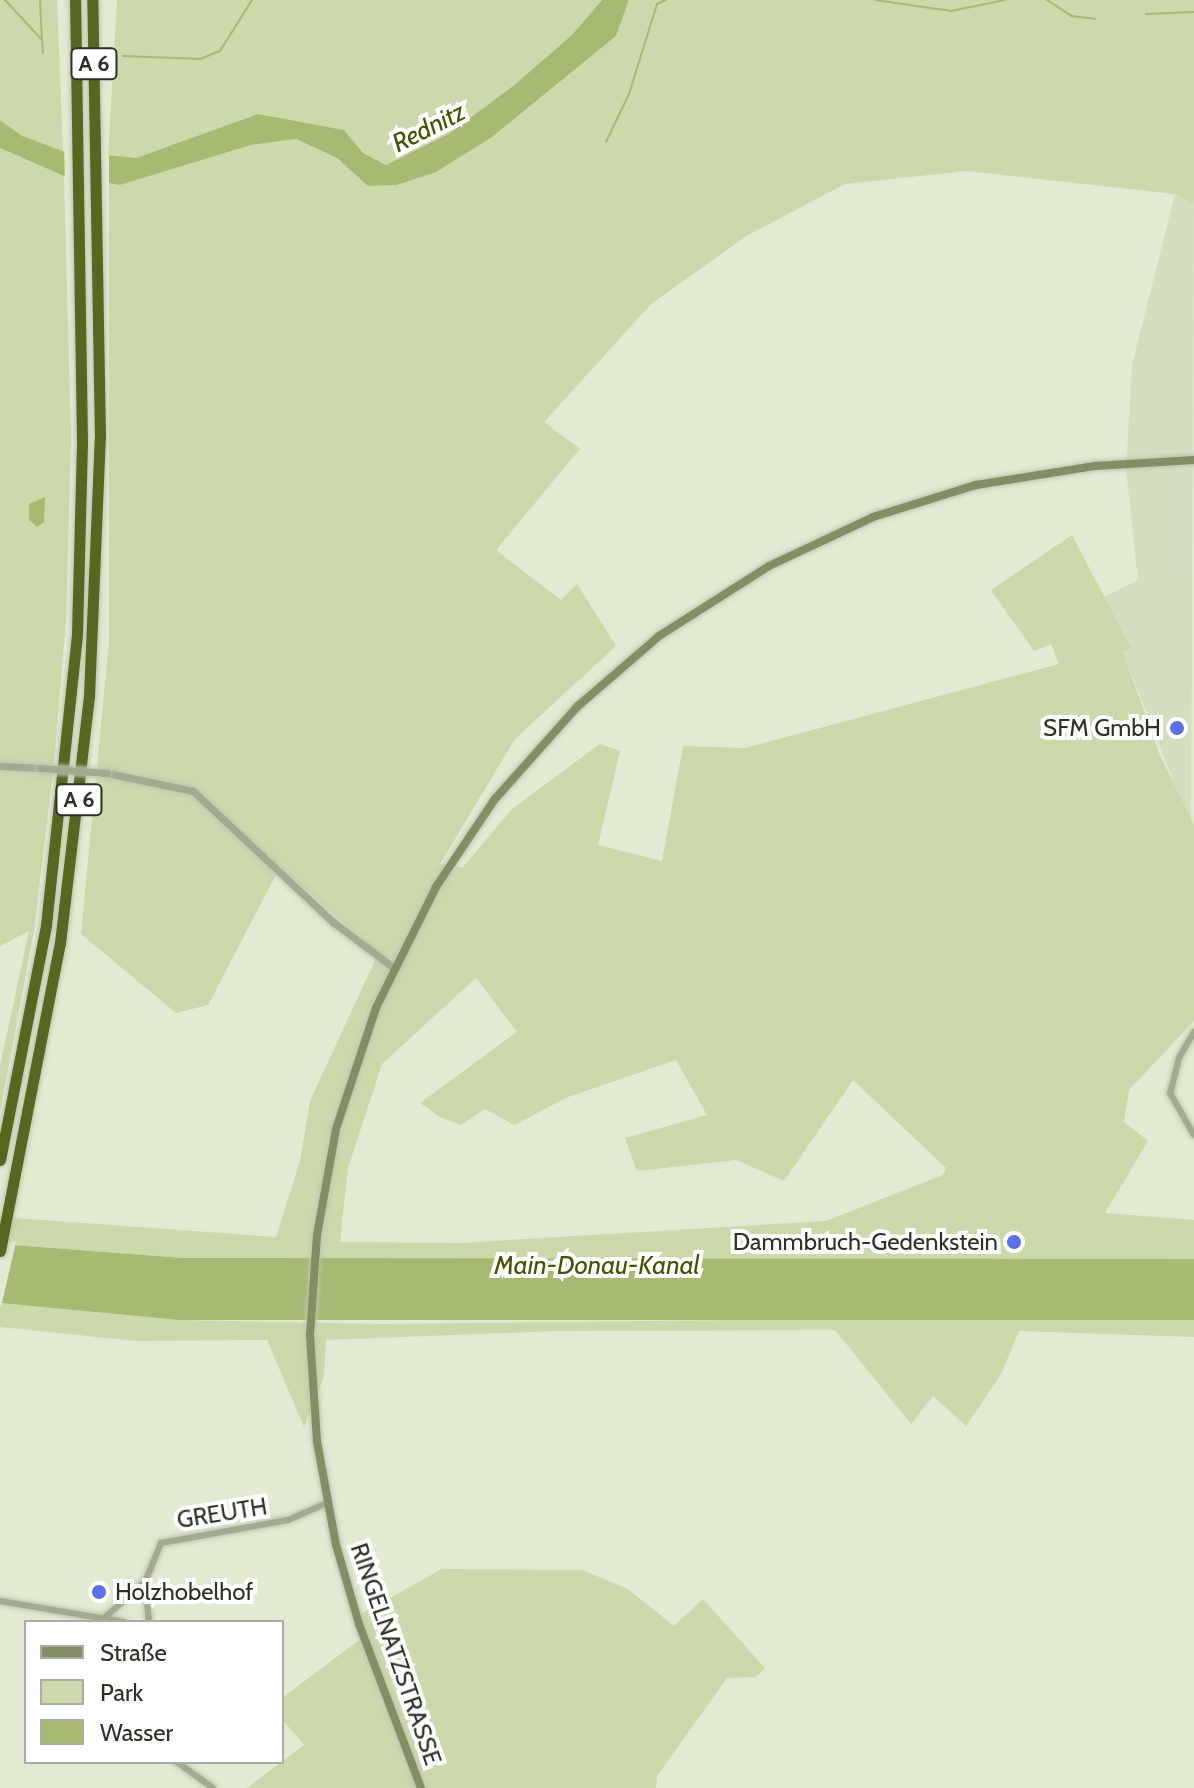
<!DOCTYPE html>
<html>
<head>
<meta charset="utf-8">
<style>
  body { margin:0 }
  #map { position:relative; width:1194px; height:1788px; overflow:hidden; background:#e2ead2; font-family:Cabin,sans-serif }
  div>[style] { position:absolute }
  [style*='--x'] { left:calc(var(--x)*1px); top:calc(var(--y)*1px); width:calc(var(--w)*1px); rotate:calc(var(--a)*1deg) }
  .built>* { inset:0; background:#d6dec0 }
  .green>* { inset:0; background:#cbd9ab }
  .water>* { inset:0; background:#a6ba74 }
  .pier>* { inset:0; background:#e2ead2 }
  .stream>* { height:2px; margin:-1px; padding:0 1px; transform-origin:1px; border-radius:1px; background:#a6ba74 }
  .roads { filter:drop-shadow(0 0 2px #bec5b0) drop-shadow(0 0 2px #bec5b0) }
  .minor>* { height:6px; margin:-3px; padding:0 3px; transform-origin:3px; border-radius:3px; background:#a2ab8e }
  .tertiary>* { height:7px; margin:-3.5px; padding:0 3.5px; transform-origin:3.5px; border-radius:3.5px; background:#a2ab8e }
  .secondary>* { height:8px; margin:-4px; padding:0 4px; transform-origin:4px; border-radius:4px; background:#818f62 }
  .motorway>* { height:11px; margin:-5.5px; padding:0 5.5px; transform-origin:5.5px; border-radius:5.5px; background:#576722 }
  .bridges { filter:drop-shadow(0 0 2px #bec5b0) drop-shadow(0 0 2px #bec5b0) }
  .tertiary-bridge>* { height:7px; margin:-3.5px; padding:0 3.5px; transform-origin:3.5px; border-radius:3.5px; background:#a2ab8e }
  .dots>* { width:22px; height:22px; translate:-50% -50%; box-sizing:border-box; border:4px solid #fff; border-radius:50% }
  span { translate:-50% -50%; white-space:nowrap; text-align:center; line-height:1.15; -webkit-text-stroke:8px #fff; paint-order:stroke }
  .shield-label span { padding:2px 6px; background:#fff; border:2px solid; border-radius:6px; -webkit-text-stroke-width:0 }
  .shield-label { font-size:22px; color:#2d3026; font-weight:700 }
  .poi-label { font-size:24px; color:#2d3026 }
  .right { translate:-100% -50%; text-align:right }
  .left { translate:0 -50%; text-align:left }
  .street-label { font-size:24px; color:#2d3026 }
  .water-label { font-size:26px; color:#435300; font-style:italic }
  .legend { position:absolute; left:24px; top:1620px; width:260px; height:144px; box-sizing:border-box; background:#fff; border:2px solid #abaca8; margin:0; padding:10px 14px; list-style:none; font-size:24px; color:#2d3026 }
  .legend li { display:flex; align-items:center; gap:16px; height:40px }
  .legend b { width:40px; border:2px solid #abaca8 }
</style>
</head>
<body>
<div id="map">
  <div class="built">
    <i style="clip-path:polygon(1175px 194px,1194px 204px,1191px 827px,1123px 652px,1131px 648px,1104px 597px,1138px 580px,1126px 469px,1132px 365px)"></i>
  </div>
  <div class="green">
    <i style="clip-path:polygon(0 0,57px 0,63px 151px,21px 136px,0 120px)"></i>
    <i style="clip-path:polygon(117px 0,602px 0,572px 35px,513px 86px,450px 133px,386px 165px,363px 153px,344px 130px,258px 114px,136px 158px,108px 159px)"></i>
    <i style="clip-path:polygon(evenodd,629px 0,1194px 0,1194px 204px,1175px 194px,966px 171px,845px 184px,748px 235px,651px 304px,544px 422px,580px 449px,496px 550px,561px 600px,577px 584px,616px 646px,515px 739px,440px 864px,462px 868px,512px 809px,600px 744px,620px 751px,598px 845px,662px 861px,683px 746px,745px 748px,1059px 664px,1051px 644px,1034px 651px,991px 590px,1072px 535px,1131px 648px,1123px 652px,1159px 753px,1194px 825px,1194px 1021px,1129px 1090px,1124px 1122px,1148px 1141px,1105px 1213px,1194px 1220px,1194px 1259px,183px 1258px,0 1244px,0 1217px,276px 1237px,300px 1161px,310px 1101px,378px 954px,280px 867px,208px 1005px,176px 1013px,81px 934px,109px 641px,109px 183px,120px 185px,251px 145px,296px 139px,337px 158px,368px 186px,397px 185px,435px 172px,492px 137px,616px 36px,629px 0,476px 978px,517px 1032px,420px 1103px,440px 1117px,461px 1125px,485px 1109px,514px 1125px,568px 1097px,676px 1060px,707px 1115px,625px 1138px,637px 1171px,736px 1160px,784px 1181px,853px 1080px,946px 1168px,943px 1175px,826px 1221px,460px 1243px,340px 1242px,348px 1168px,382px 1064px,476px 978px)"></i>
    <i style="clip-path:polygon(0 148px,64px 176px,71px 437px,66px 619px,54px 764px,34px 930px,0 1112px,0 1066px,29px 931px,0 946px)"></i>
    <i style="clip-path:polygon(0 1303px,179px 1320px,381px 1324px,1106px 1316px,1194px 1320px,1194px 1337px,1019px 1331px,1001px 1374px,966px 1426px,933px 1396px,911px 1424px,835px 1330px,557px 1331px,326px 1340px,324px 1376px,304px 1427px,267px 1340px,136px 1341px,0 1327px)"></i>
    <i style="clip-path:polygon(442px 1569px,582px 1570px,628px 1589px,674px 1626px,703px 1599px,765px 1668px,756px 1677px,727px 1678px,657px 1776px,656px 1788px,247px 1788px,304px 1745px,282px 1719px,282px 1698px,362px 1638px,356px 1617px)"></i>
  </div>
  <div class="water">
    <i style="clip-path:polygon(602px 0,629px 0,616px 36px,492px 137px,436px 172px,397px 185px,368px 186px,337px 158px,296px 139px,251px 145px,120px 185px,64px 176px,0 148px,0 120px,22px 136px,63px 151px,136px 158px,258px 114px,344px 130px,363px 153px,386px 165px,450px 133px,513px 86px,572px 35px)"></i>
    <i style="clip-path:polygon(45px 497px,44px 522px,37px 527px,29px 520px,29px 504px)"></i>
    <i style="clip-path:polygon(0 1244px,183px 1258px,1194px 1259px,1194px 1320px,179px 1320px,0 1303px)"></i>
  </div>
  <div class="pier">
    <i style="clip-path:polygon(64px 147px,109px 155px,109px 187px,65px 181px)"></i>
    <i style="clip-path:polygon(0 1240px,16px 1242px,1px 1307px,0 1307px)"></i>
  </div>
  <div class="stream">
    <i style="--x:5;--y:0;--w:54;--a:47.2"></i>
    <i style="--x:42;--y:40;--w:13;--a:86"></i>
    <i style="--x:40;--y:0;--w:40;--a:87.1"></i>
    <i style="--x:875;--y:0;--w:77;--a:8.2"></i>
    <i style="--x:951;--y:11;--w:55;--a:-11.5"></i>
    <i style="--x:1047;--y:0;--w:30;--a:33"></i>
    <i style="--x:1072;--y:16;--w:23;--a:7"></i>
    <i style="--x:1146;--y:14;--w:48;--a:-2.4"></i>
    <i style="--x:123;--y:56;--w:77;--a:2.2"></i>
    <i style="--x:200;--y:59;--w:22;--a:-22"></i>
    <i style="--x:220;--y:51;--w:60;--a:-57.9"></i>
    <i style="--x:606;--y:142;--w:53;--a:-64.4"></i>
    <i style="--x:629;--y:94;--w:94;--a:-72.7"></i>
    <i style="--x:657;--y:4;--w:10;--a:-24"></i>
  </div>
  <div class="roads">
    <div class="minor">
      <i style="--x:1194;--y:1032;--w:30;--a:120"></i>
      <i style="--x:1179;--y:1058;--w:36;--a:104"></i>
      <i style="--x:1170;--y:1093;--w:48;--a:60.3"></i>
      <i style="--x:0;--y:1601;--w:126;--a:9.6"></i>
      <i style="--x:104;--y:1618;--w:55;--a:-41.3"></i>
      <i style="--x:149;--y:1622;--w:40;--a:-95.7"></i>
      <i style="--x:145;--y:1582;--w:42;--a:-67.7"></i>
      <i style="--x:161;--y:1543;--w:129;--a:-10.3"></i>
      <i style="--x:288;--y:1520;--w:43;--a:-23.6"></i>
      <i style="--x:177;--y:1762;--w:44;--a:35.8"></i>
    </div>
    <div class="tertiary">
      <i style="--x:0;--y:766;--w:40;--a:2.9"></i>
      <i style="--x:107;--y:773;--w:88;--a:11.8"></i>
      <i style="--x:193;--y:791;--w:192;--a:43.1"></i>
      <i style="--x:333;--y:922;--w:76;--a:37"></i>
    </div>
    <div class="secondary">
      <i style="--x:421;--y:1788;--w:175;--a:-110.7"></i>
      <i style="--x:359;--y:1624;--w:82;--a:-106.2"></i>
      <i style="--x:336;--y:1545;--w:106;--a:-100.4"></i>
      <i style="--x:317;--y:1441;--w:106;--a:-93.8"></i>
      <i style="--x:310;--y:1335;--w:100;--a:-86"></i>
      <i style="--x:317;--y:1235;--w:108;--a:-79.8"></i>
      <i style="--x:336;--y:1129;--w:127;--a:-71.7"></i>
      <i style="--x:376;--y:1008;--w:135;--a:-63.6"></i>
      <i style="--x:436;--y:887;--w:106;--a:-56.2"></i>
      <i style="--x:495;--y:799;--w:125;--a:-48.3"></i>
      <i style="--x:578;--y:706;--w:107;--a:-40.8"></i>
      <i style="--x:659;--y:636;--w:130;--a:-32.5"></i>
      <i style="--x:769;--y:566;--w:115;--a:-25.2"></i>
      <i style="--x:873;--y:517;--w:108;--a:-17.3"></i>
      <i style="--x:976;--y:485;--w:121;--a:-9.1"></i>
      <i style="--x:1095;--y:466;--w:99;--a:-3.5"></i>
    </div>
    <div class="motorway">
      <i style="--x:0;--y:1160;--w:239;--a:-78.9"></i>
      <i style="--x:46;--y:925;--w:293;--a:-83.9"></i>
      <i style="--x:77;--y:634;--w:193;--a:-88.5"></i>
      <i style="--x:82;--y:441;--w:441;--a:-90.9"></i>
      <i style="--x:0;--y:1251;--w:314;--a:-79"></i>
      <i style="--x:60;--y:943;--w:249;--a:-83.3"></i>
      <i style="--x:89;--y:696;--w:258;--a:-87.6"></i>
      <i style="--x:100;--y:438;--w:438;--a:-91"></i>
    </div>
  </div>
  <div class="bridges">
    <div class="tertiary-bridge">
      <i style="--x:40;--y:768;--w:67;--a:4.3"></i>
    </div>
  </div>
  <div class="dots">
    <i style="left:1177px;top:728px;background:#5a71e7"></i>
    <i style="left:1014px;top:1242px;background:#5a71e7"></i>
    <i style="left:99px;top:1592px;background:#5a71e7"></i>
  </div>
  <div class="shield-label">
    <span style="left:94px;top:64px">A 6</span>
    <span style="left:79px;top:800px">A 6</span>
  </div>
  <div class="poi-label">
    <span class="right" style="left:1161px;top:728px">SFM GmbH</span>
    <span class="right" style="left:998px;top:1242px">Dammbruch-Gedenkstein</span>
    <span class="left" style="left:115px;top:1592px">Holzhobelhof</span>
  </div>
  <div class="street-label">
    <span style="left:222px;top:1513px;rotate:-9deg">GREUTH</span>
    <span style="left:396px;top:1654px;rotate:71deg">RINGELNATZSTRASSE</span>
  </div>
  <div class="water-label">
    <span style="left:429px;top:128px;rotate:-27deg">Rednitz</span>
    <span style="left:597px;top:1266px">Main-Donau-Kanal</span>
  </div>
  <ul class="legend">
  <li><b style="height:10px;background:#818f62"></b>Straße</li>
  <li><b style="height:22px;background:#cbd9ab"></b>Park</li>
  <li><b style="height:22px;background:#a6ba74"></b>Wasser</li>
  </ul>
</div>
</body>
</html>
